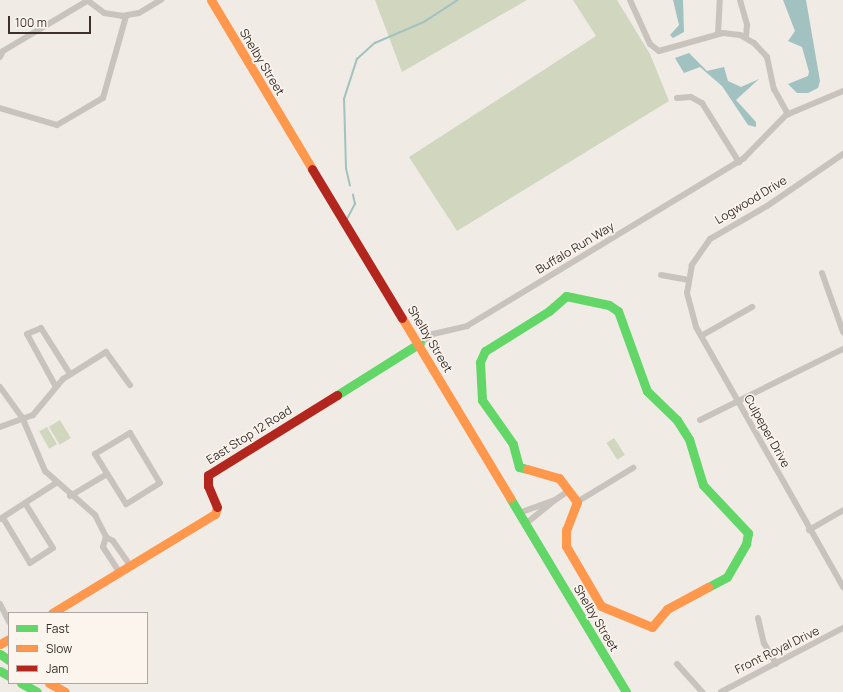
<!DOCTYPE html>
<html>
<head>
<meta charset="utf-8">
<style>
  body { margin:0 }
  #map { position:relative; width:843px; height:692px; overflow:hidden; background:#f0ebe5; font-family:Manrope,sans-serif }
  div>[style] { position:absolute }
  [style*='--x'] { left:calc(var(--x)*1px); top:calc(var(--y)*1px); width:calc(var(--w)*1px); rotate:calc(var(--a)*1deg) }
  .green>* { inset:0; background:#d1d6bf; transform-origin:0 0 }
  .water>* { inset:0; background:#a1c2c1 }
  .stream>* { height:1.5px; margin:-0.75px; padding:0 0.75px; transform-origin:0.75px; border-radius:0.75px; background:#a1c2c1 }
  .street>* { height:6px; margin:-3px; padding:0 3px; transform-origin:3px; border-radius:3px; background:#c9c3be }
  .fast>* { height:9px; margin:-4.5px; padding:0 4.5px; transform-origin:4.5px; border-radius:4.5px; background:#63d668 }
  .slow>* { height:9px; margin:-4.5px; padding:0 4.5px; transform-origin:4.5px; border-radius:4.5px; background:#ff974d }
  .jam>* { height:9px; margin:-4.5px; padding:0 4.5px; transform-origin:4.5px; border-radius:4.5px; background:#b3261e }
  span { translate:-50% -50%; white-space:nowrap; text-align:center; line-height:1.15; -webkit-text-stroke:3px #fbf5ee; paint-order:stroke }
  .street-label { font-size:12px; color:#3b302b }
  .legend { position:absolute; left:8px; top:612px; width:140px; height:72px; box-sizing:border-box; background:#fbf5ee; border:1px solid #aea6a0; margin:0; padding:5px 7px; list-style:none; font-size:12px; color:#3b302b }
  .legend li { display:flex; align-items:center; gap:8px; height:20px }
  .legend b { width:20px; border:1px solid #aea6a0 }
  .scale { position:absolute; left:8px; top:16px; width:83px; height:18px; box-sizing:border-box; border:2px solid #3b302b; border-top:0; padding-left:5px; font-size:12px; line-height:14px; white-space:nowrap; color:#3b302b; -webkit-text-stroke:3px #fbf5ee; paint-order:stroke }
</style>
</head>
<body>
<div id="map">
  <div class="green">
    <i style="clip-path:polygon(375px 0,527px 0,402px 72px)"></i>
    <i style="clip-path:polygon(573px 0,617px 0,650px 54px,669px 101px,457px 231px,409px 157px,596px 36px)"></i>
    <i style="left:60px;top:420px;width:21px;height:13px;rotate:59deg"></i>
    <i style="left:47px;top:427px;width:20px;height:9px;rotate:60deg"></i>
    <i style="left:614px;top:438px;width:20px;height:9px;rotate:57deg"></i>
  </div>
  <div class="water">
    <i style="clip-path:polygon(673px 0,683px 0,684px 32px,673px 38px,670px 35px,679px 25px)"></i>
    <i style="clip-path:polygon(783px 0,806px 0,820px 81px,818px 88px,808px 93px,797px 93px,788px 84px,808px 76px,809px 72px,802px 47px,788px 41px,795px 31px)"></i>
    <i style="clip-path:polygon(689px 53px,707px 71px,724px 67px,728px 81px,741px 87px,759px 79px,736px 100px,756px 122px,756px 127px,748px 125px,722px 86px,700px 67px,684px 73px,675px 58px)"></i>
  </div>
  <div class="stream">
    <i style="--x:350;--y:186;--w:17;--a:-103"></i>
    <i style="--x:346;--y:169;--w:70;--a:-91.6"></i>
    <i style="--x:344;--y:99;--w:42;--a:-72"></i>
    <i style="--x:357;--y:59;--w:24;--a:-42"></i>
    <i style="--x:375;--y:43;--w:53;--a:-23.2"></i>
    <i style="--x:424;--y:22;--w:40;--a:-32.9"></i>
    <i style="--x:347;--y:219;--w:17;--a:-62"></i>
    <i style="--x:355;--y:204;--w:9;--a:-103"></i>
  </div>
  <div class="street">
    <i style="--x:87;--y:0;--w:21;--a:37"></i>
    <i style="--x:104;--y:13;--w:18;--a:9"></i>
    <i style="--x:122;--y:16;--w:17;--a:-10"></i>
    <i style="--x:139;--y:13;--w:26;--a:-31"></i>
    <i style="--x:630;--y:0;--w:48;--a:65.6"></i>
    <i style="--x:650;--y:44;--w:11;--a:38"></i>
    <i style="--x:659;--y:51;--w:66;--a:-15.7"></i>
    <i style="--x:723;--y:33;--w:17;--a:7"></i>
    <i style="--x:740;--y:35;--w:16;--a:30"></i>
    <i style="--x:754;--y:43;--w:19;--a:47"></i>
    <i style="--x:767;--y:57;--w:33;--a:78"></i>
    <i style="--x:774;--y:89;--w:29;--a:61"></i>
    <i style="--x:740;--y:0;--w:26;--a:74"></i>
    <i style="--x:747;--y:25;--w:12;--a:95"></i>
    <i style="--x:718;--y:34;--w:34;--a:-87"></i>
    <i style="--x:0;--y:57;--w:7;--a:-63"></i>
    <i style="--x:3;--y:51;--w:98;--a:-30.8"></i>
    <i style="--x:677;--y:98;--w:14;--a:-4"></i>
    <i style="--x:691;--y:97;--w:13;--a:29"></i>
    <i style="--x:702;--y:103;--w:70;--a:57.9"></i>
    <i style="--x:0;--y:108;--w:59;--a:16.6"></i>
    <i style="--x:57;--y:125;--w:53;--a:-30.4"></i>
    <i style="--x:103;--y:98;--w:85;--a:-74.3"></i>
    <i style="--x:843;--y:154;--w:92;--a:145.6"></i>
    <i style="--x:767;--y:206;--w:66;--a:149.9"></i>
    <i style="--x:710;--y:239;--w:32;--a:125"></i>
    <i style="--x:692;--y:265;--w:28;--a:100"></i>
    <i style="--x:687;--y:293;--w:35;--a:75"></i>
    <i style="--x:696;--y:327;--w:299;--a:60.5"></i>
    <i style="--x:822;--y:273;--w:63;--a:70.4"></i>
    <i style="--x:661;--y:275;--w:27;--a:10"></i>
    <i style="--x:701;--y:336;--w:59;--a:-29.6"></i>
    <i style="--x:420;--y:343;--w:16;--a:-35"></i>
    <i style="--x:433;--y:334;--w:35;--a:-13"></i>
    <i style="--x:467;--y:326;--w:324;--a:-31.2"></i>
    <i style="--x:744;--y:158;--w:60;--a:-45.7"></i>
    <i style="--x:786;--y:115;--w:62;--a:-22.8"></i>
    <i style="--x:0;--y:387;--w:37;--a:54"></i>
    <i style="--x:22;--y:417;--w:59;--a:66.9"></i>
    <i style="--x:45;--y:471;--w:67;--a:41.3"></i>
    <i style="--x:95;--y:515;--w:25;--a:63"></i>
    <i style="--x:106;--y:537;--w:8;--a:30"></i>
    <i style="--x:113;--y:541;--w:29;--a:55"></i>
    <i style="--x:56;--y:387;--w:60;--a:-118.7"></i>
    <i style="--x:27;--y:334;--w:15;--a:-23"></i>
    <i style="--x:41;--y:328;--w:54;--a:57.8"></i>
    <i style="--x:700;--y:420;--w:160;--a:-26.4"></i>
    <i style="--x:0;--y:427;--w:35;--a:-20"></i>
    <i style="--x:33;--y:415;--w:47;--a:-50.2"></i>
    <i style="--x:63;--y:379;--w:51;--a:-32.1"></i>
    <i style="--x:106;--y:352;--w:41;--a:54"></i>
    <i style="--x:130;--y:433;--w:58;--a:59"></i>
    <i style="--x:160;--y:483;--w:40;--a:148"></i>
    <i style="--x:126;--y:504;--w:59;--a:-121.8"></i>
    <i style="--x:95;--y:454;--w:41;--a:-31"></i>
    <i style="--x:70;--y:496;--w:43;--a:-30.7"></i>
    <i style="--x:555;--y:500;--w:18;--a:-34"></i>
    <i style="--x:577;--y:502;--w:66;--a:-31.3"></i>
    <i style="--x:519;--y:513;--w:38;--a:-20"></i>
    <i style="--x:555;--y:500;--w:38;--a:141"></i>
    <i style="--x:3;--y:518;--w:52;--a:59"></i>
    <i style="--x:30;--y:563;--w:27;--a:-33"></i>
    <i style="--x:53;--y:548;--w:53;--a:-121.9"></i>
    <i style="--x:0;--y:519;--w:67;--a:-32.7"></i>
    <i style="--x:809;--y:530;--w:39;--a:-30"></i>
    <i style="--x:106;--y:537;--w:10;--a:107"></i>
    <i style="--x:103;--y:547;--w:30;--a:57"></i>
    <i style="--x:0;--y:604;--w:20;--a:63"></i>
    <i style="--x:758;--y:618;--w:26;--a:77"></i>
    <i style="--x:764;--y:643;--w:24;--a:60"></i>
    <i style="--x:677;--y:664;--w:38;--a:48"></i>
    <i style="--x:721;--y:692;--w:138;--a:-27.7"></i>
  </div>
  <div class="fast">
    <i style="--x:566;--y:296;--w:44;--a:11.8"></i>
    <i style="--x:609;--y:305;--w:11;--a:34"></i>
    <i style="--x:618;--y:311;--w:85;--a:70.1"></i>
    <i style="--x:647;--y:391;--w:42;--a:44"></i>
    <i style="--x:677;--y:420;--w:22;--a:58"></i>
    <i style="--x:689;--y:439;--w:48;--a:73.1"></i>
    <i style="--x:703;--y:485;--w:66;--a:46.8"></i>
    <i style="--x:748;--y:533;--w:11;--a:100"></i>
    <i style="--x:746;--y:544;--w:38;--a:120"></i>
    <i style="--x:727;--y:577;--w:21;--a:152"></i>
    <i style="--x:337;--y:395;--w:98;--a:-32.1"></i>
    <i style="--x:527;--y:469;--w:8;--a:-166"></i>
    <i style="--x:519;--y:467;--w:24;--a:-105"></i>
    <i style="--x:513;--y:444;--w:54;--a:-125.2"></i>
    <i style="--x:482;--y:400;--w:38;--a:-93"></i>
    <i style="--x:480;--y:362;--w:12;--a:-66"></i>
    <i style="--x:485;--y:351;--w:75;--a:-32"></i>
    <i style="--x:549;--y:311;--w:23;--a:-41"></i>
    <i style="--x:510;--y:498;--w:226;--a:59.1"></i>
    <i style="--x:0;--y:654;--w:11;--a:34"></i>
    <i style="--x:0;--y:671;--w:10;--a:29"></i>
    <i style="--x:21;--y:683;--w:18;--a:29"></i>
  </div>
  <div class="slow">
    <i style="--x:211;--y:0;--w:197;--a:59.1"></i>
    <i style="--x:402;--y:318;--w:210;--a:59"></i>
    <i style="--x:527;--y:469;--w:33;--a:16"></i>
    <i style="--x:559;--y:478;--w:30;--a:53"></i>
    <i style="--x:577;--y:502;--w:30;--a:111"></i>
    <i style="--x:566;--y:530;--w:16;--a:90"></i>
    <i style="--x:566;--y:546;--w:69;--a:59.7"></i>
    <i style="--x:601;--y:606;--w:55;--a:22.4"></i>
    <i style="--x:652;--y:627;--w:23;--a:-50"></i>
    <i style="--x:667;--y:609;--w:47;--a:-28.2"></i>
    <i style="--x:52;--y:613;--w:191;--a:-31.3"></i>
    <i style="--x:215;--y:514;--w:7;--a:-74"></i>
    <i style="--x:0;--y:644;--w:10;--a:-29"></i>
    <i style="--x:49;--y:683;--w:18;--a:29"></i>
  </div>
  <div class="jam">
    <i style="--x:312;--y:169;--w:174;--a:58.9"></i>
    <i style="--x:217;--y:507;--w:23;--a:-113"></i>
    <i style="--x:208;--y:486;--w:11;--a:-90"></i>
    <i style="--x:208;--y:475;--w:152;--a:-31.8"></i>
  </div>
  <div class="street-label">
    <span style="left:262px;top:62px;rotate:59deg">Shelby Street</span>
    <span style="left:751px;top:200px;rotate:-31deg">Logwood Drive</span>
    <span style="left:575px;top:248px;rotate:-31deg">Buffalo Run Way</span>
    <span style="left:430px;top:339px;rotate:59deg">Shelby Street</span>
    <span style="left:767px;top:431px;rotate:61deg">Culpeper Drive</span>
    <span style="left:249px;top:435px;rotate:-32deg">East Stop 12 Road</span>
    <span style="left:596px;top:618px;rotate:59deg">Shelby Street</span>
    <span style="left:777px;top:650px;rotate:-26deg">Front Royal Drive</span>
  </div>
  <ul class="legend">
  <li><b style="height:5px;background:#63d668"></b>Fast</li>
  <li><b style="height:5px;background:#ff974d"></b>Slow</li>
  <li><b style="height:5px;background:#b3261e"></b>Jam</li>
  </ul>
  <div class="scale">100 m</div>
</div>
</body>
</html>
